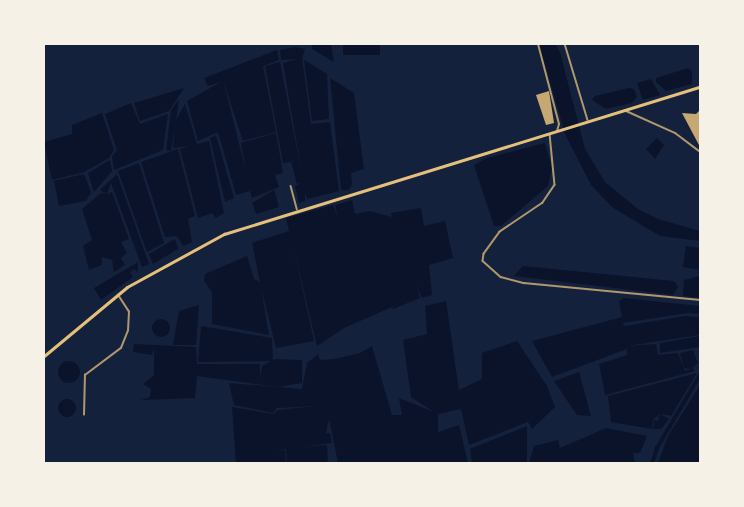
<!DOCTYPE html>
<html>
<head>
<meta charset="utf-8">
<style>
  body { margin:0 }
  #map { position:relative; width:744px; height:507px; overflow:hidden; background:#14213d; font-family:"Nunito Sans",sans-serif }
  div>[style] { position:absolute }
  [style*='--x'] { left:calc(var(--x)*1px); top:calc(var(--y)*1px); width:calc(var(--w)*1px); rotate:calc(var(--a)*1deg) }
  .water>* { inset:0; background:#0b132b; transform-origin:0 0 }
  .round { border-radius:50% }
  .canal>* { height:4px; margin:-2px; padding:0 2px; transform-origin:2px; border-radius:2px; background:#0b132b }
  .building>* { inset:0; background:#c6a872 }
  .minor>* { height:1.5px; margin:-0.75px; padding:0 0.75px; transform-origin:0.75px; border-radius:0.75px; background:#b1986c }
  .tertiary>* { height:2px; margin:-1px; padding:0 1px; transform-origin:1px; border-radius:1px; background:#b1986c }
  .trunk>* { height:3px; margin:-1.5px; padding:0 1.5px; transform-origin:1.5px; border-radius:1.5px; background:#e5c07b }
  span { translate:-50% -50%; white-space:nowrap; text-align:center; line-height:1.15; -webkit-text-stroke:4.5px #f6f1e7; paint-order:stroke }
  .frame { position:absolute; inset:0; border:45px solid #f6f1e7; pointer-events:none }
</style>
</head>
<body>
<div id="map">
  <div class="water">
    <i style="clip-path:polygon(312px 44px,331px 44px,334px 62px,312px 49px)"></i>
    <i style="left:343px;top:44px;width:37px;height:11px"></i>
    <i style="clip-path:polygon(539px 44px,555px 44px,560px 52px,585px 149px,605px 182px,638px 209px,658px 219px,700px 231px,700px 241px,661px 236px,648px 229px,612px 207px,591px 185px,565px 134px)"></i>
    <i style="clip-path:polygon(295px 47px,305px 49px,302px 58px,311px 124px,330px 122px,339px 191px,307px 199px,305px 193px,305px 201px,299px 203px,295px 186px,304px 182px,297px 184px,291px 162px,283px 163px,265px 66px,280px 62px,302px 175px,283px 63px,297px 59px,281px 60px,280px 50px)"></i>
    <i style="clip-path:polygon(277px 50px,279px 60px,263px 66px,276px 132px,243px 141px,223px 80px,246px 171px,241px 143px,276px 133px,283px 173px,275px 175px,279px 187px,252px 198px,250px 191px,236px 195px,218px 132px,198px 141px,187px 101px,221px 82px,208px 86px,204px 78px)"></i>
    <i style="clip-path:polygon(304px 60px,327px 74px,329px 119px,312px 121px)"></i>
    <i style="clip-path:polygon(688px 68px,692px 72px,692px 84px,666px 91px,656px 82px,656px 78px)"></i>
    <i style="clip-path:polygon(330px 78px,354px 93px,364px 169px,351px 173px,352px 184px,349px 190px,341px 190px)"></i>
    <i style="clip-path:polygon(651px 79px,660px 95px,643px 100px,637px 83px)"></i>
    <i style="clip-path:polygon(184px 88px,169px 111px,140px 121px,134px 103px)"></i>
    <i style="clip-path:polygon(629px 88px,634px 89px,637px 97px,632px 103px,606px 109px,592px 100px,595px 96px)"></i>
    <i style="clip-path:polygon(179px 99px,176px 120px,185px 104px,197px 144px,209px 141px,224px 213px,216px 218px,212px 213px,198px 218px,180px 149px,189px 146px,173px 148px,175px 128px,171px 151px,166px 150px,171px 110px)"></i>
    <i style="clip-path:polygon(131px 103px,140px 124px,168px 114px,163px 150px,114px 170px,112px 157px,117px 150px,105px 114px)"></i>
    <i style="clip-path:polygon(102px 113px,114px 150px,109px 158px,84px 172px,52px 180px,44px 142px,72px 134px,72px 125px)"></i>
    <i style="clip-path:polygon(216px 135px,234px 198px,225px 202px,210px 138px)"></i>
    <i style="clip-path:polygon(657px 138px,664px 145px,655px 159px,646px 149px)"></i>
    <i style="clip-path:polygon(545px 143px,552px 168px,548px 186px,501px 226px,494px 226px,474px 165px,487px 158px)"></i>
    <i style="clip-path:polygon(178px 149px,195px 216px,188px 219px,192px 242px,183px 246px,177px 236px,165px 237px,141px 162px)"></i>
    <i style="clip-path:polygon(110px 160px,112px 171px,94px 192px,88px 173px)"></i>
    <i style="clip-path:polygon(139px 163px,164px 243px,147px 252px,118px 171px)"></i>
    <i style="clip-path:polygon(84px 174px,91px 192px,86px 201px,59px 206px,54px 181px)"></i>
    <i style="clip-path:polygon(117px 174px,149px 264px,142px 267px,111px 183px,107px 194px,112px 192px,129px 239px,121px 242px,127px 253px,121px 258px,125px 265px,114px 272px,112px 260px,102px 257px,102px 265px,89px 270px,83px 246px,92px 240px,82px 209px,101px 193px,107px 194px,100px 190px)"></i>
    <i style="clip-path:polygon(274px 190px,279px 207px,256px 214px,252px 203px)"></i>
    <i style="clip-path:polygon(352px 200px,355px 214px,370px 211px,392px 217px,391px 213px,421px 208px,424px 226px,445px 221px,453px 258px,429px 265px,432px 295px,422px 298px,417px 286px,420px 298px,393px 309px,391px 302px,392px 307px,344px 328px,317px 346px,293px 246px,314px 341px,276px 348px,261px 287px,269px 335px,212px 324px,212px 292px,204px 281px,205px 274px,247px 256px,254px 279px,260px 282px,252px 243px,289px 231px,286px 218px,333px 205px,338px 218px,335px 205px)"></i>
    <i style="clip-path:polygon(175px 239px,178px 249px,153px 264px,149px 254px)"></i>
    <i style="clip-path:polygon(686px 246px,700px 248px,700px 270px,683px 267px)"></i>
    <i style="clip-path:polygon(138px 262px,138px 272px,134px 269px,130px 272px,133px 277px,101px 300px,94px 288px)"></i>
    <i style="clip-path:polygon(523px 266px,674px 281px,678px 287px,673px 295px,514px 276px)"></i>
    <i style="clip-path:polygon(700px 276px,700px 298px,683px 296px,684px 280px)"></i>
    <i style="clip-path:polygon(624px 298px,700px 306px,700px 314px,687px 313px,623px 323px,624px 326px,685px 316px,700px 317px,700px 335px,627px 346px,656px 344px,658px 355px,678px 353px,685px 371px,691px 369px,684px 368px,680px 353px,693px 350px,698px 363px,692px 368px,695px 371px,605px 395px,599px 364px,627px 355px,627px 349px,552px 377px,532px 341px,622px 317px,619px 301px)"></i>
    <i style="clip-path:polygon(446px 301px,459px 390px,482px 379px,482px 353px,517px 341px,547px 386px,555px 407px,532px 429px,528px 422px,469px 445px,461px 409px,438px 414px,438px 432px,459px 425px,468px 463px,338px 463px,329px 419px,326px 433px,330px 433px,332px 443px,301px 447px,327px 445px,328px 463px,287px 463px,286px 449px,276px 451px,285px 450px,286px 463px,236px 463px,232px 407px,274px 414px,278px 410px,316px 406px,277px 408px,273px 413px,234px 405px,229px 383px,302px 389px,307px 363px,318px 354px,320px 360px,334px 359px,360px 353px,372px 346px,392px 415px,402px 415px,399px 398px,434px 412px,411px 397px,403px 340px,427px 334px,425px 306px)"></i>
    <i style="clip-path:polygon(199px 305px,196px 345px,173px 345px,179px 311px)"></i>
    <i class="round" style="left:152px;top:319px;width:18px;height:18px"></i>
    <i style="clip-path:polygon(201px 326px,272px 338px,273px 361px,198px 362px)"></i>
    <i style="clip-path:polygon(700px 336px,700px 347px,660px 353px,660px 343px)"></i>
    <i style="clip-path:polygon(134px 344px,196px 347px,197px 364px,260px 364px,260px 380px,262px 366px,275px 359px,302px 360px,302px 383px,278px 387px,197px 376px,195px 398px,141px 400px,150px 397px,151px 389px,143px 384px,154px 375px,154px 348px,152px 355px,133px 352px)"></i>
    <i class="round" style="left:58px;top:361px;width:22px;height:22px"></i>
    <i style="clip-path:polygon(579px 372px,591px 416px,577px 415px,554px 381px)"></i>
    <i style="clip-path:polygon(697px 373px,671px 416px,660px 414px,669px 419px,661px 429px,653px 429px,654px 420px,658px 421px,659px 414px,653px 420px,652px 429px,611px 422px,608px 396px)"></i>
    <i style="clip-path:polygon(700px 385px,700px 463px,658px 463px,668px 436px)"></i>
    <i class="round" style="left:58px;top:399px;width:18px;height:18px"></i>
    <i style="clip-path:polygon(527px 426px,527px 463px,472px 463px,470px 449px)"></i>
    <i style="clip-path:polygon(606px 428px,647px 436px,640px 453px,633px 453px,635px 463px,529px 463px,534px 446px,558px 440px,560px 448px)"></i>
  </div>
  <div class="canal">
    <i style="--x:652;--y:464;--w:17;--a:-73"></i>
    <i style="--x:657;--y:448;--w:85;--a:-59.5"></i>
  </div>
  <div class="building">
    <i style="clip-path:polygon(549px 91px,554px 123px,546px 125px,536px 95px)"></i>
    <i style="clip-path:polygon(700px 110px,700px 147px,682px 113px,696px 114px)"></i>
  </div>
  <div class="minor">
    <i style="--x:565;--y:44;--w:79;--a:73.2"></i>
    <i style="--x:550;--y:134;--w:51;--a:84.4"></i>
    <i style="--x:555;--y:185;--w:22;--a:124"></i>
    <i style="--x:543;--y:203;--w:52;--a:146"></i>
    <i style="--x:500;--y:232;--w:27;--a:126"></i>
    <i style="--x:484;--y:254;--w:7;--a:98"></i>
    <i style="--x:483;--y:261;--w:24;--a:42"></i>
    <i style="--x:501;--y:277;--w:24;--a:15"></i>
    <i style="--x:524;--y:283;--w:177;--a:5.5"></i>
    <i style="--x:291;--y:186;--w:24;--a:75"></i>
    <i style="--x:84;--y:415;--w:40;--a:-88.6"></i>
    <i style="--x:85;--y:375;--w:45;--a:-36.9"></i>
    <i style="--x:121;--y:348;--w:18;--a:-68"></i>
    <i style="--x:128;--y:331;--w:19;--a:-87"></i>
    <i style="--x:129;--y:312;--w:20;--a:-123"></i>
  </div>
  <div class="tertiary">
    <i style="--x:538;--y:44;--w:83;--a:75.3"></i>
    <i style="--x:559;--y:124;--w:7;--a:106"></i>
    <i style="--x:626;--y:111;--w:54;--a:24.2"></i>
    <i style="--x:675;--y:133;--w:31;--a:37"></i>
  </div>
  <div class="trunk">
    <i style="--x:44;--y:356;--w:108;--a:-39.7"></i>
    <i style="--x:127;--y:287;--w:111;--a:-28.7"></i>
    <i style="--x:224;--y:234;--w:498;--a:-17.2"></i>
  </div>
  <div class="frame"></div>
</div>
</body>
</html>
